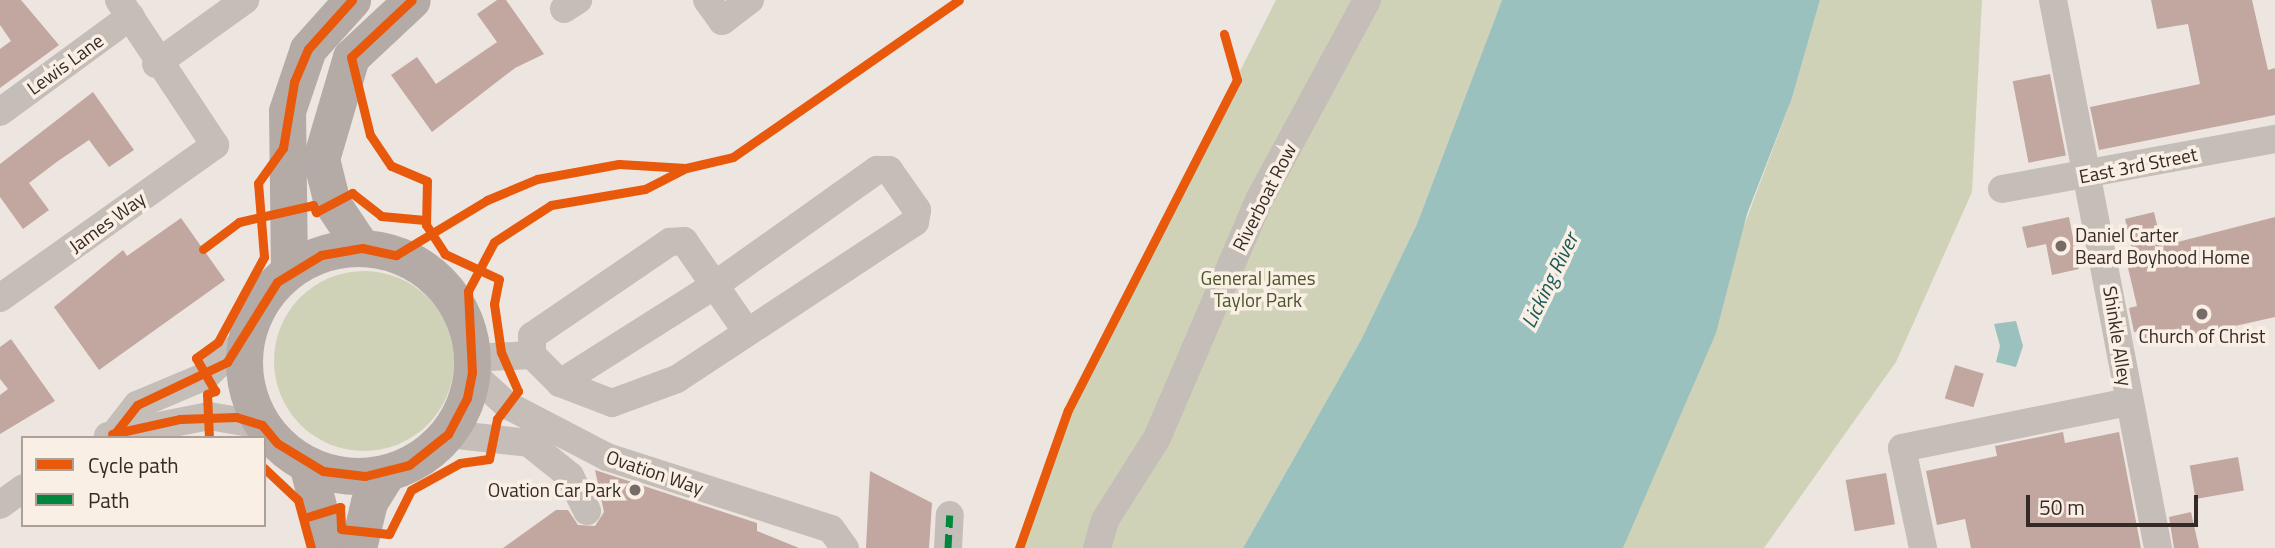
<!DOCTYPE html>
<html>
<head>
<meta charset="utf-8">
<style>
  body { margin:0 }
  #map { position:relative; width:2275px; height:548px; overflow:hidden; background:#ede5df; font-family:"Titillium Web",sans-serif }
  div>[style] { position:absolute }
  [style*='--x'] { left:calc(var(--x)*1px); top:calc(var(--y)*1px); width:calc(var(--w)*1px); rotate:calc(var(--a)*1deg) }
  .green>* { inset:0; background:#d0d2b8 }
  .round { border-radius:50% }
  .water>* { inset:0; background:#9ac1bd }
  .building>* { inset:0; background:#c2a7a0; transform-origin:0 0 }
  .minor>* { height:28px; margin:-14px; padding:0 14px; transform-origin:14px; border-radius:14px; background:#c5bdb8 }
  .major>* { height:37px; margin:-18.5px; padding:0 18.5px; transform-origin:18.5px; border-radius:18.5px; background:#b4aba7 }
  .major>.ring { margin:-18.5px; padding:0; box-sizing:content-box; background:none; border:37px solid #b4aba7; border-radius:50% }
  .quiet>* { height:7px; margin-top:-3.5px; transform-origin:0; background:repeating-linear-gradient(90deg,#00873e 0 14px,transparent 0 21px) }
  .cycleway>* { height:9px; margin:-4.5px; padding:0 4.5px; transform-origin:4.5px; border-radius:4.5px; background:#e8590c }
  .dots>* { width:19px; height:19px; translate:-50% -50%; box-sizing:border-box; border:4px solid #faefe5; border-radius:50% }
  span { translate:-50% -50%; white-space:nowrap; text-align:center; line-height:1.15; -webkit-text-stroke:7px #faefe5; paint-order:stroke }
  .street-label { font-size:19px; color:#362a26 }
  .poi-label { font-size:19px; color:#362a26 }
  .left { translate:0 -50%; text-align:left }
  .right { translate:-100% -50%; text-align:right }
  .park-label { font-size:19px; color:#495629 }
  .water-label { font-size:21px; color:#1a5a59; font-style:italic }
  .legend { position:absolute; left:21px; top:436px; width:245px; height:91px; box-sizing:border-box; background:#faefe5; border:2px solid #aca099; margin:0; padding:9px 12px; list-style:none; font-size:21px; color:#362a26 }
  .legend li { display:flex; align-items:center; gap:14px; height:35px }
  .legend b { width:35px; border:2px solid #aca099 }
  .scale { position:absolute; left:2026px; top:495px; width:172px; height:32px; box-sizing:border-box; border:4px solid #362a26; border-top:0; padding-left:9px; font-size:21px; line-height:24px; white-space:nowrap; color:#362a26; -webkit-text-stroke:5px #faefe5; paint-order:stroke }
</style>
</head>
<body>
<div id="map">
  <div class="green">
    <i style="clip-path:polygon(1276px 0,1502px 0,1417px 224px,1361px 340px,1243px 548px,1019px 548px,1068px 410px)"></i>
    <i style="clip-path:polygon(1820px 0,1982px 0,1972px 192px,1896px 362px,1764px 548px,1623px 548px,1792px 98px)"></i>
    <i class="round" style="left:274px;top:271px;width:180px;height:180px"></i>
  </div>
  <div class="water">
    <i style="clip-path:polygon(1502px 0,1820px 0,1792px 98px,1747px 214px,1716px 333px,1623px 548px,1243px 548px,1361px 340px,1417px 224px)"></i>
    <i style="clip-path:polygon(2016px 321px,2023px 346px,2016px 367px,1996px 362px,2000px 346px,1994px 324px)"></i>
  </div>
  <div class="building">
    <i style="clip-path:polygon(0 0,21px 0,59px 45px,0 88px,0 49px,11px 41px,0 25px)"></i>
    <i style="clip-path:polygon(497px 0,506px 0,544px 54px,515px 68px,432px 132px,391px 75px,417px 57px,436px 84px,497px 42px,477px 14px)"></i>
    <i style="clip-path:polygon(2151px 0,2252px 0,2268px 70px,2275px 68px,2275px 115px,2099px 150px,2090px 107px,2200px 84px,2188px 24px,2157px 29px)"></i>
    <i style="left:2050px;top:74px;width:83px;height:38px;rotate:79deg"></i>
    <i style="clip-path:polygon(93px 92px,134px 150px,109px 167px,89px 140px,58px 161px,29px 183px,49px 210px,23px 229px,0 197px,0 164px)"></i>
    <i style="clip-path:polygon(2154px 212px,2162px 246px,2275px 217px,2275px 317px,2146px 346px,2142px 331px,2134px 332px,2129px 308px,2137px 306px,2128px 268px,2136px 266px,2125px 219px)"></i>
    <i style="clip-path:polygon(2069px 217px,2079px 269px,2052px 275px,2046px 244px,2027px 248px,2022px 227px)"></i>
    <i style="clip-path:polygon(181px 218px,225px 280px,99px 370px,54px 307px,123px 250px,127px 256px)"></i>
    <i style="clip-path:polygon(11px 339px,55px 401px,0 434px,0 395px,8px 389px,0 379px,0 347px)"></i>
    <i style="left:1955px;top:365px;width:30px;height:35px;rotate:17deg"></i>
    <i style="clip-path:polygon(2063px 432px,2065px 443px,2119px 432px,2141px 548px,1971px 548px,1965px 519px,1937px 525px,1926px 471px,1997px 456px,1995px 446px)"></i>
    <i style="left:2238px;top:457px;width:34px;height:49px;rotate:80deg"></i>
    <i style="clip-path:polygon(595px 470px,757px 523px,757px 531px,799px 548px,503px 548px,556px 510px,568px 510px,578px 525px,595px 526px,604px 512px)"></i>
    <i style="clip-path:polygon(870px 471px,932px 503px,929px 548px,866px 548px)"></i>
    <i style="left:1886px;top:473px;width:52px;height:41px;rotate:80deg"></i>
    <i style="clip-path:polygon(2191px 512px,2199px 548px,2174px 548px,2169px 517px)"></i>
  </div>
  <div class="minor">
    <i style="--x:707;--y:0;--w:26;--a:54"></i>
    <i style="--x:722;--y:21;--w:35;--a:-37"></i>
    <i style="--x:2053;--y:0;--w:558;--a:79.15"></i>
    <i style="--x:564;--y:9;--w:17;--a:-33"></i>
    <i style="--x:156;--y:64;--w:110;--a:-35.7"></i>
    <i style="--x:0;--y:112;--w:162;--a:-36.2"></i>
    <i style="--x:2002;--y:189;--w:278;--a:-10.4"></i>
    <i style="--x:0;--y:298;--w:264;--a:-35.4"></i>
    <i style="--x:215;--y:145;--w:174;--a:-123.5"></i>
    <i style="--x:532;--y:355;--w:19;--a:-90"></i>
    <i style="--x:532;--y:336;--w:167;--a:-34.3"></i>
    <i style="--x:670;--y:242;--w:14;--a:-4"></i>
    <i style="--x:684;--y:241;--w:111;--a:55.3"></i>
    <i style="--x:472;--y:358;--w:60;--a:-2.9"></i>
    <i style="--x:532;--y:355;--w:40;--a:45"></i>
    <i style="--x:560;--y:383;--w:183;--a:-32.3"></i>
    <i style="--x:715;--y:285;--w:199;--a:-35.4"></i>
    <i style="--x:877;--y:170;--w:12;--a:0"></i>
    <i style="--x:889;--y:170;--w:49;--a:55"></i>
    <i style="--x:917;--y:210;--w:12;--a:99"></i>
    <i style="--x:915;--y:222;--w:285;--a:146.6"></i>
    <i style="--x:677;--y:379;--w:69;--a:159.7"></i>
    <i style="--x:612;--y:403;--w:56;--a:-159"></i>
    <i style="--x:472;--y:373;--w:47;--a:42.4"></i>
    <i style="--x:507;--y:405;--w:113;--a:27.5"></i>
    <i style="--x:607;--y:457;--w:235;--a:17.8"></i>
    <i style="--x:831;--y:529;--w:24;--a:54"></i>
    <i style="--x:116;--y:432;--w:34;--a:-52"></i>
    <i style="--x:137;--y:405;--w:75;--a:-22.8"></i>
    <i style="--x:206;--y:376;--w:54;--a:-42.8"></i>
    <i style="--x:448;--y:434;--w:81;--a:6.3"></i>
    <i style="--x:529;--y:443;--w:53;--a:38.8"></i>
    <i style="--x:570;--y:476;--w:39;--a:64"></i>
    <i style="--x:108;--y:436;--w:103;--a:-11.2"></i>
    <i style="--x:209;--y:416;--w:54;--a:9.6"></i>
    <i style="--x:0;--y:505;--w:29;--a:-36"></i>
    <i style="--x:948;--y:548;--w:33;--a:-87"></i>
    <i style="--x:1097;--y:548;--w:29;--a:-74"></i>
    <i style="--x:1105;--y:520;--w:97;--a:-57.6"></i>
    <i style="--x:1157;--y:438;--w:259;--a:-66.8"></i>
    <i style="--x:1259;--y:200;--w:227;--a:-61.6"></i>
    <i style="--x:1923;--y:548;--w:102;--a:-101.9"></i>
    <i style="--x:1902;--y:448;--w:231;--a:-11.5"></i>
  </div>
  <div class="major">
    <i style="--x:362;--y:248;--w:54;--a:-123.7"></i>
    <i style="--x:332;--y:203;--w:45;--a:-104"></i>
    <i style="--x:321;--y:159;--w:106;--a:-73.6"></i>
    <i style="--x:351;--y:57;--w:83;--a:-43.1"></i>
    <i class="ring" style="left:244px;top:248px;width:191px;height:191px"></i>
    <i style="--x:289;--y:271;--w:160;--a:-90.7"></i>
    <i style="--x:287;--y:111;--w:65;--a:-71.3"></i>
    <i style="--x:308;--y:49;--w:66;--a:-48.1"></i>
    <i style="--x:307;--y:464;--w:87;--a:75.3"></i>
    <i style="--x:358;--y:548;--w:47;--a:-76.6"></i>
    <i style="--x:369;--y:502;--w:34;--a:-58"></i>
  </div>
  <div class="quiet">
    <i style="--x:948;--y:548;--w:33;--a:-87"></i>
  </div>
  <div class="cycleway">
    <i style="--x:203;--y:249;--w:45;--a:-36.9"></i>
    <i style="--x:239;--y:222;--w:76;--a:-12.9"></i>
    <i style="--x:313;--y:205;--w:8;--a:67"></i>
    <i style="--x:316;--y:212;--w:41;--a:-27.8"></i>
    <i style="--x:352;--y:193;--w:37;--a:38"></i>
    <i style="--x:381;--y:216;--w:44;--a:5.2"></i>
    <i style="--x:116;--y:432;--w:34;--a:-52"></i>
    <i style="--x:137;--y:405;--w:100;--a:-25.5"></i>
    <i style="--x:227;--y:362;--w:94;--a:-58"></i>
    <i style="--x:277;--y:282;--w:52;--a:-31.5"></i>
    <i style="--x:321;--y:255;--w:42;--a:-9.7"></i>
    <i style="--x:362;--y:248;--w:35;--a:12"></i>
    <i style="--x:396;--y:255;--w:106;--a:-31.1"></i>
    <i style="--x:487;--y:200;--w:54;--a:-22.8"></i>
    <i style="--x:537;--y:179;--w:83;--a:-10.4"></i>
    <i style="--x:619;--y:164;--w:67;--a:3.4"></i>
    <i style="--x:686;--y:168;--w:48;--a:-13.2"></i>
    <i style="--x:733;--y:157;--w:275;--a:-34.8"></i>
    <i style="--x:112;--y:434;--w:70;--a:-12.4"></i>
    <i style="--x:180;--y:419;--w:56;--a:-2"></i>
    <i style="--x:236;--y:417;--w:27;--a:17"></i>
    <i style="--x:262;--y:425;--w:23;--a:50"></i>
    <i style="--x:277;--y:443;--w:54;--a:31.3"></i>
    <i style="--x:323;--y:471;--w:42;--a:6.8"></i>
    <i style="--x:365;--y:476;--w:45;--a:-14"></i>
    <i style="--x:409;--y:465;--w:50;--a:-38.5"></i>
    <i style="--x:448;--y:434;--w:41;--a:-62.2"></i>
    <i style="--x:467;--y:398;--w:25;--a:-79"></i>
    <i style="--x:472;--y:373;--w:82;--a:-92.8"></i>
    <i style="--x:468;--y:291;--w:55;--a:-62"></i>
    <i style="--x:494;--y:242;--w:68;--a:-33"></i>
    <i style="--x:551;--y:205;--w:95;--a:-9.7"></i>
    <i style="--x:645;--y:189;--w:46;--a:-27.1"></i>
    <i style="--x:209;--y:438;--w:44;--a:-92.6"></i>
    <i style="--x:207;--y:394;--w:9;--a:-21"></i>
    <i style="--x:215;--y:391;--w:38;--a:-120"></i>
    <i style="--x:196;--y:358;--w:27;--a:-36"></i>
    <i style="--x:218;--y:342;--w:97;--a:-61.6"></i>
    <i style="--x:264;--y:257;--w:74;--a:-94.6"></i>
    <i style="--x:258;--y:183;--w:43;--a:-54.5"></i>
    <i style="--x:283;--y:148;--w:67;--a:-80.5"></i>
    <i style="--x:294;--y:82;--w:36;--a:-67"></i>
    <i style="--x:308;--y:49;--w:66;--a:-48.1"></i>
    <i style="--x:264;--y:468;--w:47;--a:43.3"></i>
    <i style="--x:298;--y:500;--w:50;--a:74.8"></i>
    <i style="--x:304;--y:518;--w:38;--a:-17"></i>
    <i style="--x:340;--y:507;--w:22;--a:87"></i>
    <i style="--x:341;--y:529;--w:48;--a:5.9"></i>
    <i style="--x:389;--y:534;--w:49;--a:-63.4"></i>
    <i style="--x:411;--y:490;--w:56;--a:-28.9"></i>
    <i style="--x:460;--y:463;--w:29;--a:-8"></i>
    <i style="--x:489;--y:459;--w:41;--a:-78.7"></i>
    <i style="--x:497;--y:419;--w:35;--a:-53"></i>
    <i style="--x:518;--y:391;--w:43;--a:-113.6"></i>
    <i style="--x:501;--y:352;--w:49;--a:-98.3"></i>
    <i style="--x:494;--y:304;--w:25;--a:-79"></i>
    <i style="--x:499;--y:279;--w:60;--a:-155.2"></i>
    <i style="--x:445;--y:254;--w:35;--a:-123"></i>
    <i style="--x:426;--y:225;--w:44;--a:-88.7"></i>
    <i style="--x:427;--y:181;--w:39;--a:-157"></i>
    <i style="--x:391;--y:166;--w:37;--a:-124"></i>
    <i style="--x:370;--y:135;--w:80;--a:-103.7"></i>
    <i style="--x:351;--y:57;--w:83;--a:-43.1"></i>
    <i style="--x:1019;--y:548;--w:146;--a:-70.5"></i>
    <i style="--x:1068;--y:410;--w:371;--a:-62.9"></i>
    <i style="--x:1237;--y:80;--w:48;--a:-105.8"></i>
  </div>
  <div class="dots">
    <i style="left:2061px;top:246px;background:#766b67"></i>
    <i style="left:2202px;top:314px;background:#766b67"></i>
    <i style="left:635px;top:490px;background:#766b67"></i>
  </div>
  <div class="street-label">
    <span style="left:65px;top:64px;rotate:-36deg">Lewis Lane</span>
    <span style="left:2138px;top:165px;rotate:-11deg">East 3rd Street</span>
    <span style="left:1264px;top:197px;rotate:-63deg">Riverboat Row</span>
    <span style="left:107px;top:222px;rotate:-36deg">James Way</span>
    <span style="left:2118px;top:336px;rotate:81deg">Shinkle Alley</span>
    <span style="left:655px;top:472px;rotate:19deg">Ovation Way</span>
  </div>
  <div class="poi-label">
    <span class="left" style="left:2075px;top:246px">Daniel Carter<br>Beard Boyhood Home</span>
    <span style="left:2202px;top:336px">Church of Christ</span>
    <span class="right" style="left:621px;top:490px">Ovation Car Park</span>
  </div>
  <div class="park-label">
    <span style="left:1258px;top:289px">General James<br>Taylor Park</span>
  </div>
  <div class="water-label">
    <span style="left:1549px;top:280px;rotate:-64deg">Licking River</span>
  </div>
  <ul class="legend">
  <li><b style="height:9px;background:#e8590c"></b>Cycle path</li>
  <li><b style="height:9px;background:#00873e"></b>Path</li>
  </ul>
  <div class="scale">50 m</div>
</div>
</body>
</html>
